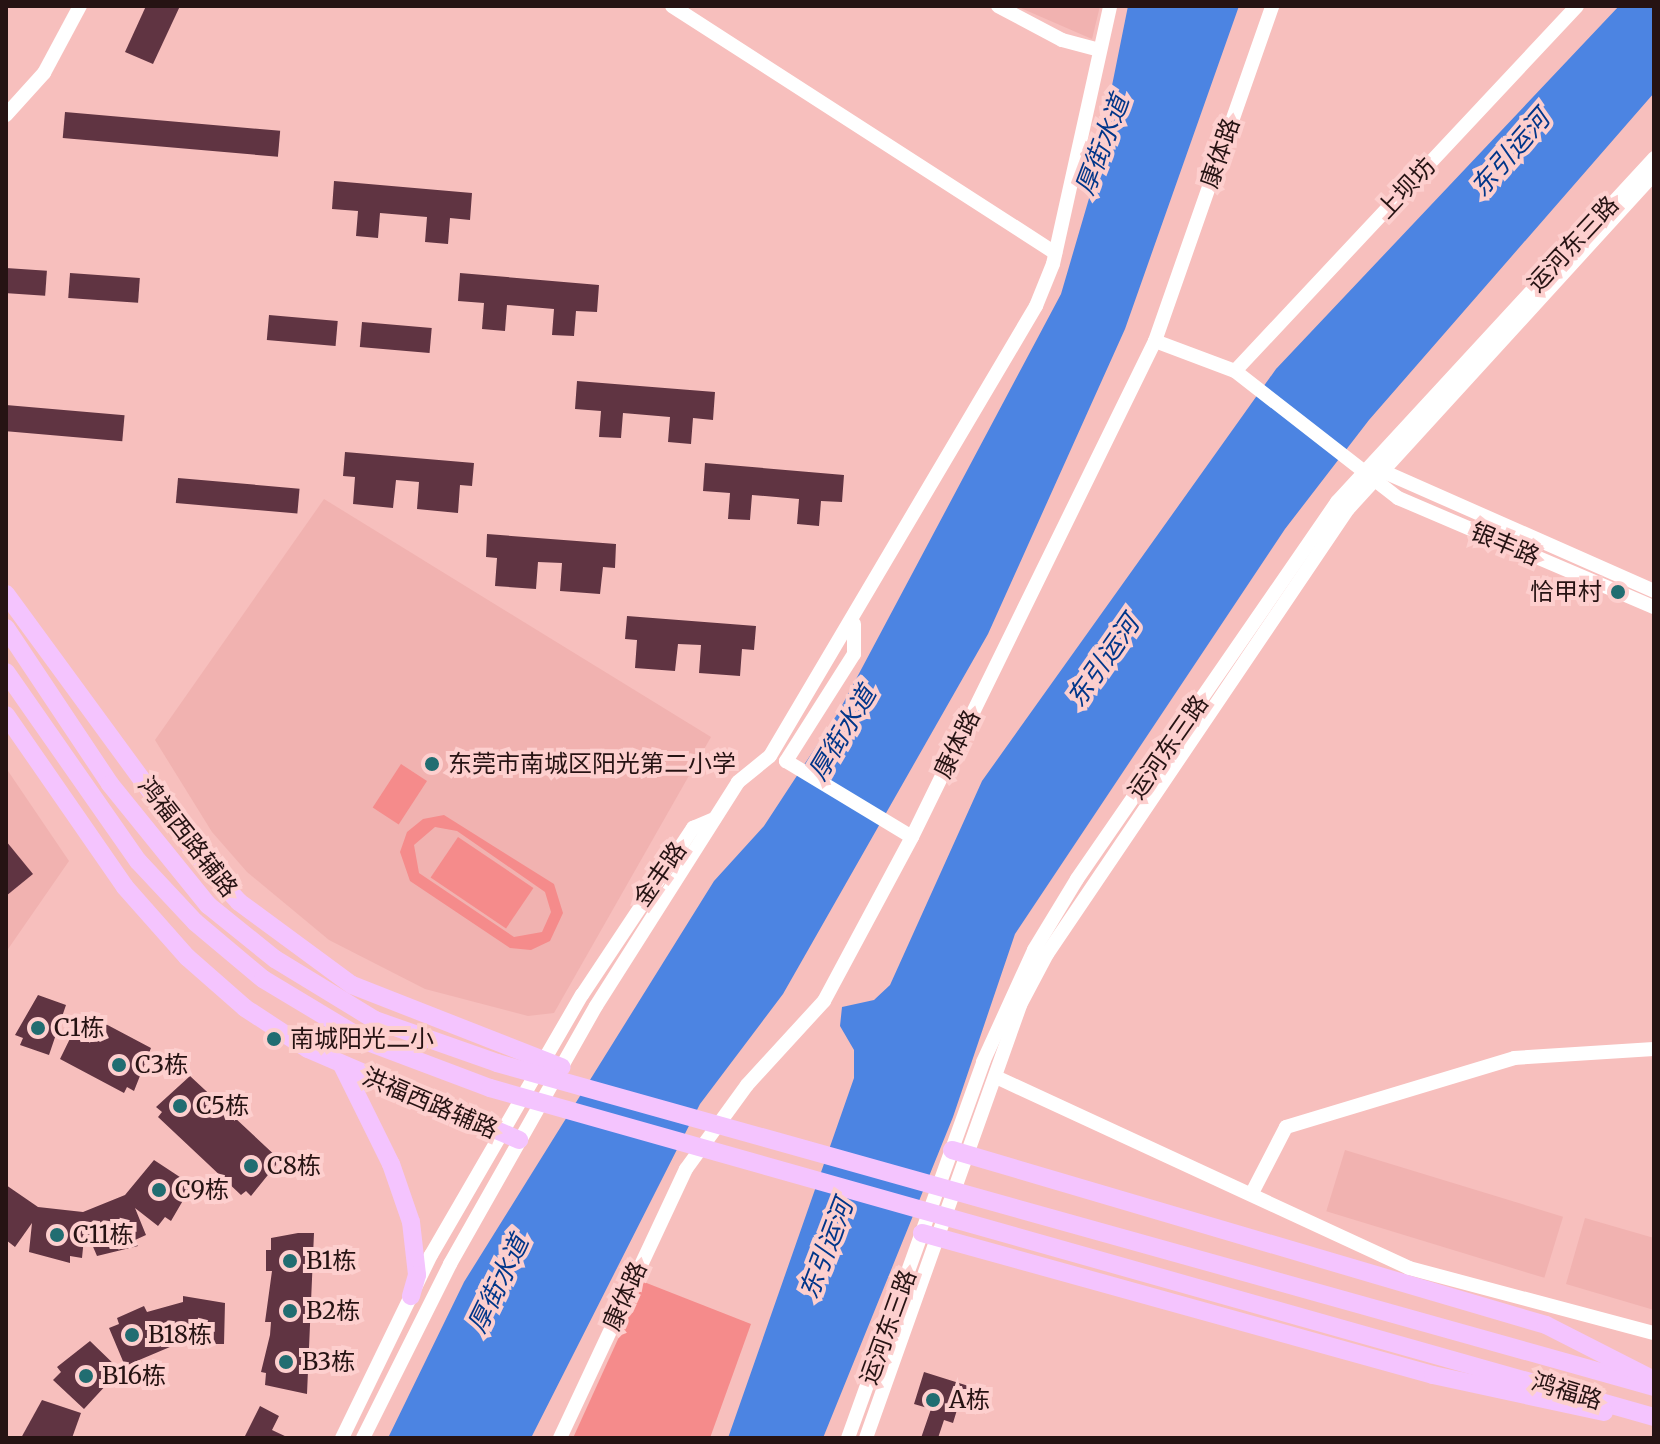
<!DOCTYPE html>
<html>
<head>
<meta charset="utf-8">
<style>
  body { margin:0 }
  #map { position:relative; width:1660px; height:1444px; overflow:hidden; background:#f7bfbd; font-family:Merriweather,"Noto Sans SC",serif }
  div>[style] { position:absolute }
  [style*='--x'] { left:calc(var(--x)*1px); top:calc(var(--y)*1px); width:calc(var(--w)*1px); rotate:calc(var(--a)*1deg) }
  .built>* { inset:0; background:#f1b2b0; transform-origin:0 0 }
  .green>* { inset:0; background:#f58b8b; transform-origin:0 0 }
  .water>* { inset:0; background:#4c84e2 }
  .building>* { inset:0; background:#603442; transform-origin:0 0 }
  .minor>* { height:14px; margin:-7px; padding:0 7px; transform-origin:7px; border-radius:7px; background:#fff }
  .major>* { height:18px; margin:-9px; padding:0 9px; transform-origin:9px; border-radius:9px; background:#f4c4fe }
  .dots>* { width:22px; height:22px; translate:-50% -50%; box-sizing:border-box; border:4px solid #fdcfce; border-radius:50% }
  span { translate:-50% -50%; white-space:nowrap; text-align:center; line-height:1.15; -webkit-text-stroke:8px #fdcfce; paint-order:stroke }
  .street-label { font-size:24px; color:#261313 }
  .poi-label { font-size:24px; color:#261313 }
  .right { translate:-100% -50%; text-align:right }
  .left { translate:0 -50%; text-align:left }
  .water-label { font-size:26px; color:#013689; font-style:italic }
  .frame { position:absolute; inset:0; border:8px solid #261313; pointer-events:none }
</style>
</head>
<body>
<div id="map">
  <div class="built">
    <i style="clip-path:polygon(1016px 6px,1100px 6px,1092px 39px)"></i>
    <i style="clip-path:polygon(324px 499px,711px 737px,554px 1013px,528px 1016px,425px 989px,329px 940px,247px 872px,212px 832px,155px 740px)"></i>
    <i style="clip-path:polygon(6px 768px,69px 861px,6px 952px)"></i>
    <i style="left:1345px;top:1150px;width:228px;height:64px;rotate:17deg"></i>
    <i style="clip-path:polygon(1585px 1218px,1654px 1238px,1654px 1310px,1566px 1284px)"></i>
  </div>
  <div class="green">
    <i style="left:401px;top:764px;width:31px;height:52px;rotate:33deg"></i>
    <i style="clip-path:polygon(evenodd,444px 815px,554px 884px,563px 913px,550px 941px,531px 950px,510px 948px,410px 881px,400px 852px,407px 832px,423px 819px,444px 815px,435px 827px,457px 831px,545px 892px,551px 912px,542px 932px,514px 937px,419px 873px,414px 845px,435px 827px)"></i>
    <i style="left:458px;top:837px;width:91px;height:49px;rotate:34deg"></i>
    <i style="clip-path:polygon(644px 1282px,751px 1324px,710px 1438px,573px 1438px)"></i>
  </div>
  <div class="water">
    <i style="clip-path:polygon(1128px 6px,1239px 6px,1125px 329px,988px 634px,783px 994px,700px 1104px,531px 1438px,388px 1438px,464px 1282px,714px 881px,764px 826px,838px 713px,1061px 294px,1090px 195px)"></i>
    <i style="clip-path:polygon(1619px 6px,1654px 6px,1654px 93px,1369px 420px,1285px 529px,1015px 934px,953px 1117px,823px 1438px,728px 1438px,854px 1078px,854px 1050px,840px 1026px,842px 1007px,874px 1000px,890px 985px,982px 781px,1276px 369px)"></i>
  </div>
  <div class="building">
    <i style="clip-path:polygon(146px 6px,180px 6px,153px 64px,125px 52px)"></i>
    <i style="left:65px;top:112px;width:216px;height:26px;rotate:5deg"></i>
    <i style="clip-path:polygon(334px 181px,472px 193px,470px 220px,450px 218px,448px 244px,425px 242px,427px 217px,380px 213px,378px 238px,356px 236px,358px 211px,332px 209px)"></i>
    <i style="left:6px;top:268px;width:41px;height:25px;rotate:4deg"></i>
    <i style="left:70px;top:273px;width:70px;height:25px;rotate:4deg"></i>
    <i style="clip-path:polygon(460px 273px,599px 285px,597px 312px,576px 311px,574px 336px,552px 335px,554px 309px,507px 305px,505px 331px,482px 329px,484px 303px,458px 301px)"></i>
    <i style="left:269px;top:315px;width:69px;height:25px;rotate:5deg"></i>
    <i style="left:362px;top:322px;width:70px;height:25px;rotate:5deg"></i>
    <i style="clip-path:polygon(577px 381px,715px 392px,713px 420px,693px 418px,691px 444px,668px 442px,670px 417px,623px 413px,621px 438px,599px 437px,601px 411px,575px 409px)"></i>
    <i style="left:6px;top:405px;width:119px;height:26px;rotate:5deg"></i>
    <i style="clip-path:polygon(345px 452px,474px 463px,472px 486px,460px 485px,458px 513px,417px 509px,419px 482px,396px 480px,393px 508px,353px 504px,355px 477px,343px 476px)"></i>
    <i style="clip-path:polygon(705px 463px,844px 475px,842px 502px,821px 501px,819px 526px,797px 524px,799px 499px,752px 495px,750px 520px,728px 519px,730px 493px,703px 491px)"></i>
    <i style="left:178px;top:478px;width:122px;height:25px;rotate:5deg"></i>
    <i style="clip-path:polygon(487px 534px,616px 544px,615px 568px,603px 567px,600px 594px,560px 591px,562px 563px,538px 562px,536px 589px,495px 586px,497px 558px,486px 557px)"></i>
    <i style="clip-path:polygon(627px 616px,756px 626px,754px 650px,742px 649px,740px 676px,699px 673px,701px 645px,678px 644px,675px 671px,635px 668px,637px 640px,625px 639px)"></i>
    <i style="clip-path:polygon(6px 841px,33px 874px,6px 896px)"></i>
    <i style="clip-path:polygon(38px 995px,66px 1005px,49px 1055px,20px 1045px,23px 1038px,15px 1035px)"></i>
    <i style="clip-path:polygon(83px 1012px,151px 1048px,134px 1091px,127px 1087px,124px 1093px,60px 1059px)"></i>
    <i style="clip-path:polygon(190px 1076px,280px 1160px,251px 1196px,246px 1191px,241px 1195px,158px 1117px,162px 1112px,156px 1107px)"></i>
    <i style="clip-path:polygon(154px 1160px,192px 1185px,171px 1221px,165px 1217px,158px 1226px,135px 1208px,146px 1235px,135px 1240px,138px 1246px,97px 1256px,85px 1228px,82px 1258px,70px 1256px,70px 1263px,29px 1252px,32px 1223px,15px 1247px,6px 1240px,6px 1185px,38px 1207px,83px 1212px,125px 1195px)"></i>
    <i style="clip-path:polygon(298px 1233px,314px 1233px,307px 1394px,265px 1385px,266px 1373px,261px 1372px,270px 1335px,271px 1322px,265px 1322px,272px 1271px,266px 1271px,266px 1250px,271px 1250px,271px 1238px)"></i>
    <i style="clip-path:polygon(183px 1296px,225px 1303px,224px 1344px,177px 1344px,125px 1366px,109px 1328px,119px 1324px,117px 1318px,144px 1306px,147px 1312px,183px 1302px)"></i>
    <i style="clip-path:polygon(90px 1341px,120px 1370px,84px 1409px,53px 1380px,61px 1372px,57px 1367px)"></i>
    <i style="clip-path:polygon(924px 1372px,978px 1389px,973px 1404px,960px 1400px,953px 1423px,944px 1420px,938px 1438px,921px 1438px,931px 1409px,914px 1404px)"></i>
    <i style="clip-path:polygon(42px 1400px,81px 1413px,72px 1438px,21px 1438px)"></i>
    <i style="clip-path:polygon(260px 1406px,279px 1416px,272px 1430px,289px 1438px,244px 1438px)"></i>
  </div>
  <div class="minor">
    <i style="--x:672;--y:6;--w:456;--a:32.8"></i>
    <i style="--x:998;--y:6;--w:72;--a:28"></i>
    <i style="--x:1062;--y:40;--w:38;--a:15"></i>
    <i style="--x:6;--y:115;--w:57;--a:-47.9"></i>
    <i style="--x:44;--y:73;--w:76;--a:-61.8"></i>
    <i style="--x:1155;--y:341;--w:85;--a:20.6"></i>
    <i style="--x:1235;--y:371;--w:207;--a:37.9"></i>
    <i style="--x:1398;--y:498;--w:278;--a:23.1"></i>
    <i style="--x:1235;--y:371;--w:500;--a:-46.86"></i>
    <i style="--x:1380;--y:470;--w:300;--a:23.8"></i>
    <i style="--x:854;--y:624;--w:30;--a:90"></i>
    <i style="--x:854;--y:654;--w:127;--a:122.4"></i>
    <i style="--x:786;--y:761;--w:147;--a:31.1"></i>
    <i style="--x:996;--y:1077;--w:455;--a:24.8"></i>
    <i style="--x:1409;--y:1268;--w:253;--a:14.9"></i>
    <i style="--x:1252;--y:1193;--w:74;--a:-62.7"></i>
    <i style="--x:1286;--y:1127;--w:238;--a:-16.8"></i>
    <i style="--x:1514;--y:1058;--w:140;--a:-3.7"></i>
    <i style="--x:342;--y:1438;--w:203;--a:-64.1"></i>
    <i style="--x:431;--y:1255;--w:301;--a:-59.9"></i>
    <i style="--x:582;--y:995;--w:201;--a:-56.4"></i>
    <i style="--x:693;--y:828;--w:23;--a:-23"></i>
    <i style="--x:363;--y:1438;--w:195;--a:-63.4"></i>
    <i style="--x:450;--y:1264;--w:296;--a:-60.5"></i>
    <i style="--x:596;--y:1006;--w:265;--a:-57.6"></i>
    <i style="--x:738;--y:782;--w:41;--a:-39.1"></i>
    <i style="--x:770;--y:756;--w:523;--a:-59.41"></i>
    <i style="--x:1036;--y:306;--w:45;--a:-68"></i>
    <i style="--x:1053;--y:264;--w:264;--a:-77.5"></i>
    <i style="--x:560;--y:1438;--w:297;--a:-64.9"></i>
    <i style="--x:686;--y:1169;--w:104;--a:-54"></i>
    <i style="--x:747;--y:1085;--w:114;--a:-47.5"></i>
    <i style="--x:824;--y:1001;--w:186;--a:-61.8"></i>
    <i style="--x:912;--y:837;--w:552;--a:-63.9"></i>
    <i style="--x:1155;--y:341;--w:355;--a:-70.7"></i>
    <i style="--x:848;--y:1438;--w:400;--a:-70.2"></i>
    <i style="--x:983;--y:1062;--w:123;--a:-65.5"></i>
    <i style="--x:1034;--y:950;--w:83;--a:-58.8"></i>
    <i style="--x:1077;--y:879;--w:458;--a:-55.4"></i>
    <i style="--x:1337;--y:502;--w:468;--a:-47.3"></i>
    <i style="--x:866;--y:1438;--w:460;--a:-70.4"></i>
    <i style="--x:1020;--y:1005;--w:58;--a:-62.1"></i>
    <i style="--x:1047;--y:954;--w:537;--a:-55.93"></i>
    <i style="--x:1348;--y:509;--w:454;--a:-47.6"></i>
  </div>
  <div class="major">
    <i style="--x:6;--y:594;--w:327;--a:53.8"></i>
    <i style="--x:199;--y:858;--w:59;--a:47.7"></i>
    <i style="--x:239;--y:902;--w:140;--a:36.3"></i>
    <i style="--x:352;--y:985;--w:225;--a:21.4"></i>
    <i style="--x:6;--y:628;--w:187;--a:56.3"></i>
    <i style="--x:110;--y:784;--w:156;--a:51"></i>
    <i style="--x:208;--y:905;--w:86;--a:38.9"></i>
    <i style="--x:275;--y:959;--w:117;--a:31.4"></i>
    <i style="--x:375;--y:1020;--w:129;--a:19.4"></i>
    <i style="--x:497;--y:1063;--w:1202;--a:15.64"></i>
    <i style="--x:6;--y:672;--w:231;--a:55.1"></i>
    <i style="--x:138;--y:861;--w:83;--a:46.9"></i>
    <i style="--x:195;--y:922;--w:89;--a:40"></i>
    <i style="--x:263;--y:979;--w:122;--a:31"></i>
    <i style="--x:368;--y:1042;--w:130;--a:20.7"></i>
    <i style="--x:490;--y:1088;--w:1210;--a:15.78"></i>
    <i style="--x:6;--y:715;--w:209;--a:55.3"></i>
    <i style="--x:125;--y:887;--w:94;--a:48.5"></i>
    <i style="--x:187;--y:957;--w:77;--a:41.3"></i>
    <i style="--x:245;--y:1008;--w:75;--a:33.1"></i>
    <i style="--x:308;--y:1049;--w:230;--a:23.3"></i>
    <i style="--x:342;--y:1065;--w:110;--a:63.7"></i>
    <i style="--x:391;--y:1164;--w:61;--a:71"></i>
    <i style="--x:411;--y:1222;--w:53;--a:83.5"></i>
    <i style="--x:417;--y:1275;--w:22;--a:106"></i>
    <i style="--x:952;--y:1150;--w:619;--a:16.42"></i>
    <i style="--x:1546;--y:1325;--w:119;--a:27"></i>
    <i style="--x:922;--y:1233;--w:530;--a:15.53"></i>
    <i style="--x:1433;--y:1375;--w:175;--a:12.2"></i>
  </div>
  <div class="dots">
    <i style="left:1618px;top:592px;background:#216d71"></i>
    <i style="left:432px;top:764px;background:#216d71"></i>
    <i style="left:38px;top:1028px;background:#216d71"></i>
    <i style="left:274px;top:1039px;background:#216d71"></i>
    <i style="left:119px;top:1065px;background:#216d71"></i>
    <i style="left:180px;top:1106px;background:#216d71"></i>
    <i style="left:251px;top:1166px;background:#216d71"></i>
    <i style="left:159px;top:1190px;background:#216d71"></i>
    <i style="left:57px;top:1235px;background:#216d71"></i>
    <i style="left:290px;top:1261px;background:#216d71"></i>
    <i style="left:290px;top:1311px;background:#216d71"></i>
    <i style="left:132px;top:1335px;background:#216d71"></i>
    <i style="left:286px;top:1362px;background:#216d71"></i>
    <i style="left:86px;top:1376px;background:#216d71"></i>
    <i style="left:933px;top:1400px;background:#216d71"></i>
  </div>
  <div class="street-label">
    <span style="left:1220px;top:153px;rotate:-71deg">康体路</span>
    <span style="left:1406px;top:188px;rotate:-47deg">上坝坊</span>
    <span style="left:1573px;top:244px;rotate:-47deg">运河东三路</span>
    <span style="left:1505px;top:544px;rotate:23deg">银丰路</span>
    <span style="left:957px;top:744px;rotate:-64deg">康体路</span>
    <span style="left:1168px;top:747px;rotate:-55deg">运河东三路</span>
    <span style="left:188px;top:837px;rotate:52deg">鸿福西路辅路</span>
    <span style="left:660px;top:874px;rotate:-55deg">金丰路</span>
    <span style="left:430px;top:1103px;rotate:23deg">洪福西路辅路</span>
    <span style="left:625px;top:1296px;rotate:-66deg">康体路</span>
    <span style="left:888px;top:1327px;rotate:-70deg">运河东三路</span>
    <span style="left:1567px;top:1391px;rotate:17deg">鸿福路</span>
  </div>
  <div class="poi-label">
    <span class="right" style="left:1602px;top:592px">恰甲村</span>
    <span class="left" style="left:448px;top:764px">东莞市南城区阳光第二小学</span>
    <span class="left" style="left:54px;top:1028px">C1栋</span>
    <span class="left" style="left:290px;top:1039px">南城阳光二小</span>
    <span class="left" style="left:135px;top:1065px">C3栋</span>
    <span class="left" style="left:196px;top:1106px">C5栋</span>
    <span class="left" style="left:267px;top:1166px">C8栋</span>
    <span class="left" style="left:175px;top:1190px">C9栋</span>
    <span class="left" style="left:73px;top:1235px">C11栋</span>
    <span class="left" style="left:306px;top:1261px">B1栋</span>
    <span class="left" style="left:306px;top:1311px">B2栋</span>
    <span class="left" style="left:148px;top:1335px">B18栋</span>
    <span class="left" style="left:302px;top:1362px">B3栋</span>
    <span class="left" style="left:102px;top:1376px">B16栋</span>
    <span class="left" style="left:949px;top:1400px">A栋</span>
  </div>
  <div class="water-label">
    <span style="left:1102px;top:145px;rotate:-69deg">厚街水道</span>
    <span style="left:1510px;top:153px;rotate:-49deg">东引运河</span>
    <span style="left:1103px;top:661px;rotate:-55deg">东引运河</span>
    <span style="left:842px;top:733px;rotate:-59deg">厚街水道</span>
    <span style="left:826px;top:1249px;rotate:-69deg">东引运河</span>
    <span style="left:498px;top:1284px;rotate:-64deg">厚街水道</span>
  </div>
  <div class="frame"></div>
</div>
</body>
</html>
